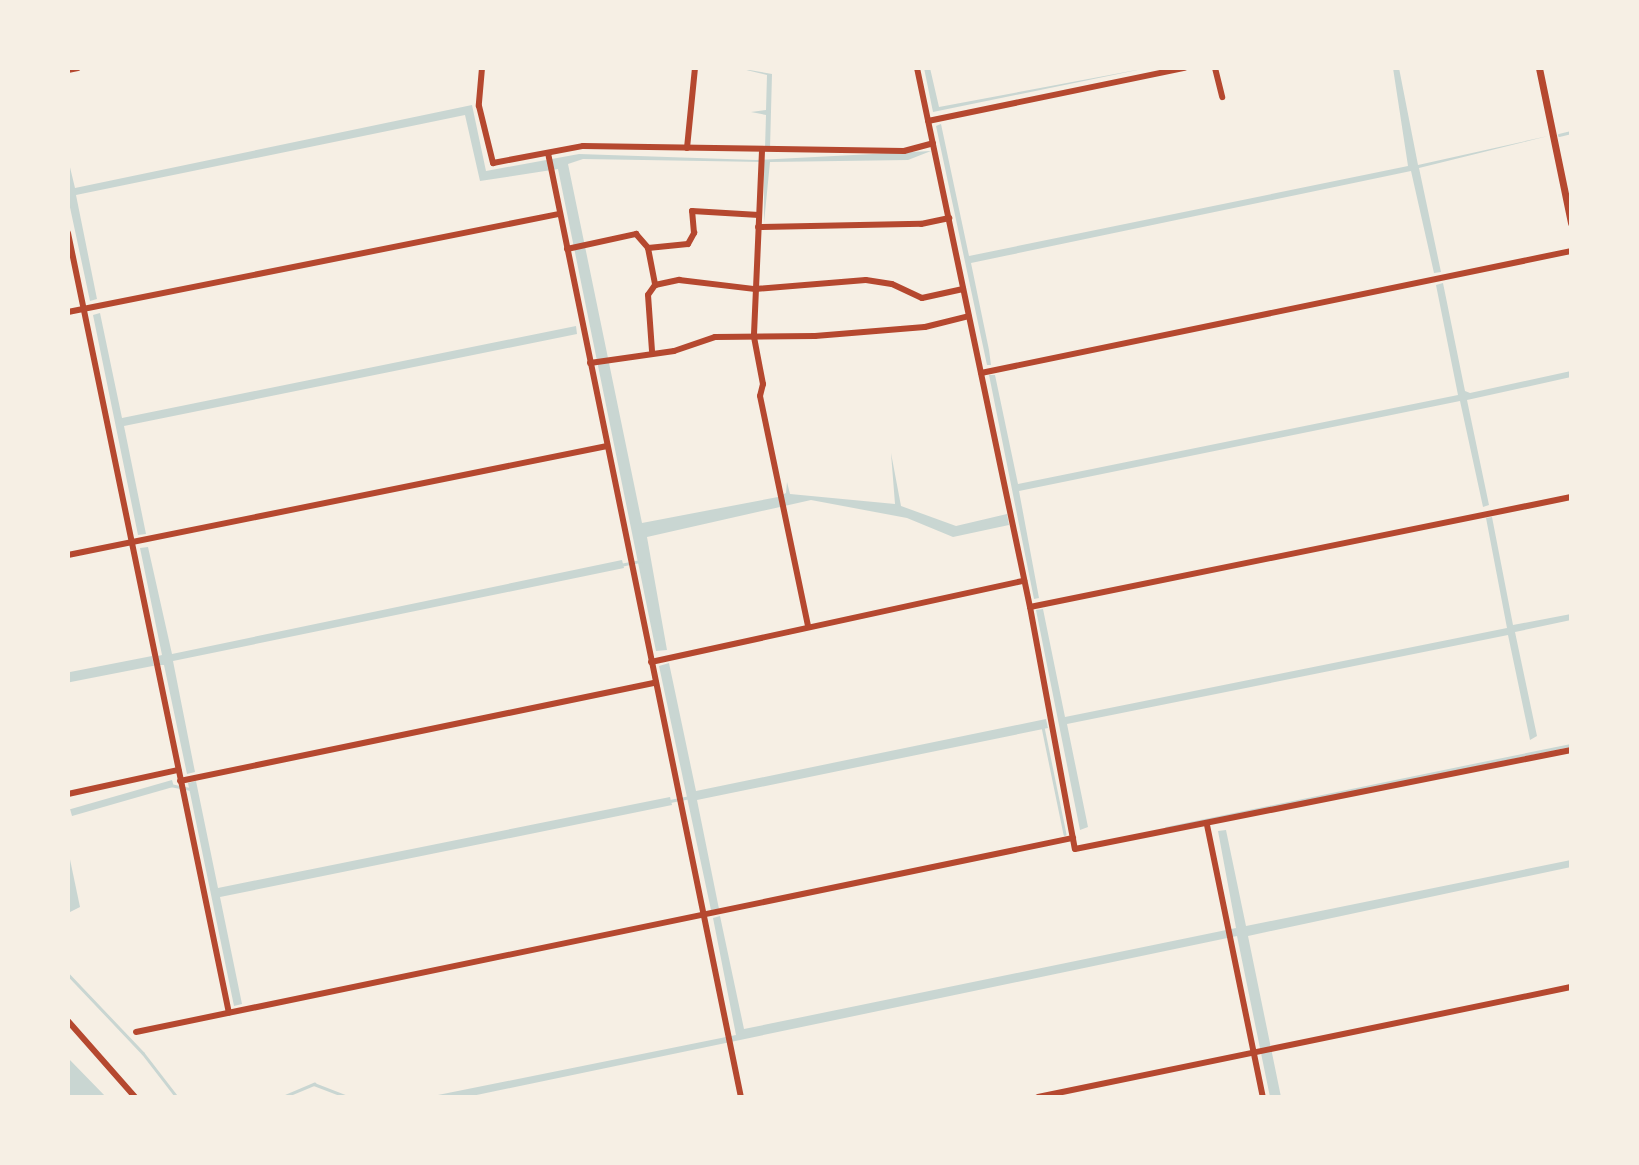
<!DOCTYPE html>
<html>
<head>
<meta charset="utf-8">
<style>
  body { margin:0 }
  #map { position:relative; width:1639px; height:1165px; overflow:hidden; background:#f6efe4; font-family:Figtree,sans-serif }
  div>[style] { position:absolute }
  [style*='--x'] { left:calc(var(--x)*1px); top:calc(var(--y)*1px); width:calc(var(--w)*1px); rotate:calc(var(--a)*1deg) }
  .water>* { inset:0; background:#c9d6d2; transform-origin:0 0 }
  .stream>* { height:2.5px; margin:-1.25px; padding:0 1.25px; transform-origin:1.25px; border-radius:1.25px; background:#c9d6d2 }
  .minor>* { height:6px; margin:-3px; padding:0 3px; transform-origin:3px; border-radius:3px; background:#b5482f }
  .tertiary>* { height:7px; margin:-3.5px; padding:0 3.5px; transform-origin:3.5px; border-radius:3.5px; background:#b5482f }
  span { translate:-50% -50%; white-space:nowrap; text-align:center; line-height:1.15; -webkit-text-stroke:6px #f6efe4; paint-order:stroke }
  .frame { position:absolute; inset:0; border:70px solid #f6efe4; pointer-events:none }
</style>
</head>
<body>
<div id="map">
  <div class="water">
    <i style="clip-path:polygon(738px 68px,772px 74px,770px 149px,765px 148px,766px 115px,751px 112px,766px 110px,767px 75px)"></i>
    <i style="clip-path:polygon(924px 68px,930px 68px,939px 107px,1147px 68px,933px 112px)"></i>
    <i style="clip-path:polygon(1393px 68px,1399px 68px,1418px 165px,1548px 136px,1419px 168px,1441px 272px,1434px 273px,1411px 171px,971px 263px,989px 350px,991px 365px,987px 365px,936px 126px,941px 124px,969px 256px,1408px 166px)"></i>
    <i style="clip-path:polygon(472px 105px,486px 171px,579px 154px,756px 160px,931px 151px,908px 160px,770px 162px,764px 223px,764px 162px,583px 159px,568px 164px,642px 523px,778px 497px,786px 493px,787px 482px,790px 494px,895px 504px,891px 453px,901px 506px,956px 526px,1007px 514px,1009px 525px,953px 537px,907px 518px,811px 500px,647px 537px,667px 650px,656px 651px,558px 169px,480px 181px,465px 115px,76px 195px,97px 299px,90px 301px,68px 198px,68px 159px,75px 188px)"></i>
    <i style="clip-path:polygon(1443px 283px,1465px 391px,1470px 393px,1571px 371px,1571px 377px,1467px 400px,1489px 505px,1483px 507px,1460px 401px,1019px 491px,1039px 598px,1034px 599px,989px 375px,995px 375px,1018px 484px,1458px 395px,1436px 285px)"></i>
    <i style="clip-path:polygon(100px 313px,122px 418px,576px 326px,577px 334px,124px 426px,146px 534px,138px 535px,93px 315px)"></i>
    <i style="clip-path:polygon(1492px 517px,1513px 625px,1571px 614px,1571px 620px,1515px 632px,1537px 736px,1530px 740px,1508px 635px,1067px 724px,1088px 827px,1080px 830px,1036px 610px,1043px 609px,1065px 717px,1507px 628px,1486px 518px)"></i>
    <i style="clip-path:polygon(148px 547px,172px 654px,622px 560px,624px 568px,173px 661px,195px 772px,187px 774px,164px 665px,160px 665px,158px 656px,162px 655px,140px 548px)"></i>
    <i style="left:152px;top:656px;width:10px;height:86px;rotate:79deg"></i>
    <i style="clip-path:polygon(669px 663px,696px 791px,1046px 719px,1048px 728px,697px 800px,719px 909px,711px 910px,659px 666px)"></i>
    <i style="left:172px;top:780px;width:7px;height:106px;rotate:74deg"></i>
    <i style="clip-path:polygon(196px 781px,218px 888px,670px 797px,672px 805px,220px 897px,242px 1004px,234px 1006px,188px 783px)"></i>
    <i style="clip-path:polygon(1226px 830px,1246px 926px,1571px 860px,1571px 867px,1248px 936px,1281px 1097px,1270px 1097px,1237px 936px,467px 1097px,428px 1097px,736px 1035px,713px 918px,720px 916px,744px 1029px,1236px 928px,1218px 831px)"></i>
    <i style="clip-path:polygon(68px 850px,80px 907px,68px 913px)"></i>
    <i style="clip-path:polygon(68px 1057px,68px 1058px,106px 1097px,68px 1097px)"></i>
  </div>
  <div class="stream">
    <i style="--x:1559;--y:135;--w:12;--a:-14"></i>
    <i style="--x:620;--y:565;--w:21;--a:-11"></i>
    <i style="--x:1043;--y:727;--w:109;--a:78.4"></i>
    <i style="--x:170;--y:785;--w:21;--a:11"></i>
    <i style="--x:670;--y:801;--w:20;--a:-11"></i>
    <i style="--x:1166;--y:828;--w:413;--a:-11.6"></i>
    <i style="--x:68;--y:974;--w:109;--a:46.5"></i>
    <i style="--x:143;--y:1053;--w:56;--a:52.3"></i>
    <i style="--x:283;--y:1097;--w:34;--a:-23"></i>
    <i style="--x:314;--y:1084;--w:36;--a:21"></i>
  </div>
  <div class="minor">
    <i style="--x:482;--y:68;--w:38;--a:95"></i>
    <i style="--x:479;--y:106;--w:59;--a:76.2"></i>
    <i style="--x:493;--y:163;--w:92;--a:-10.7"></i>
    <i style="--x:583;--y:146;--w:321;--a:0.9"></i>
    <i style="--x:904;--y:151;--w:30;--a:-15"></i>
    <i style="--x:917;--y:68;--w:551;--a:78.16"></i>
    <i style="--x:1030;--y:607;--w:246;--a:79.5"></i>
    <i style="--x:1075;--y:849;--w:506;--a:-11.29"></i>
    <i style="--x:1215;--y:68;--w:30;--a:76"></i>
    <i style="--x:68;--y:70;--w:10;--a:-11"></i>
    <i style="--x:928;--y:121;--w:262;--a:-11.7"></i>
    <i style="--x:687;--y:148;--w:80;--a:-84.3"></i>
    <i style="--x:762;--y:151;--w:186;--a:92.5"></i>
    <i style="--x:754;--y:337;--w:48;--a:79.2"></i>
    <i style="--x:763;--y:384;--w:12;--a:104"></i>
    <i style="--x:760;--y:396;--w:235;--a:78.2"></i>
    <i style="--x:548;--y:153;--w:964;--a:78.45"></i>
    <i style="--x:758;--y:227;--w:163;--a:-1.1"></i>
    <i style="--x:921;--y:224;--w:29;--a:-12"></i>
    <i style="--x:68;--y:233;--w:796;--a:78.34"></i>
    <i style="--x:648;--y:248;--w:38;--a:79"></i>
    <i style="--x:655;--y:285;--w:12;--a:125"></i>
    <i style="--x:648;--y:295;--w:56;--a:85.9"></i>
    <i style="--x:567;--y:249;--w:71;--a:-12.3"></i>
    <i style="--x:636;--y:234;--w:18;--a:49"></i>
    <i style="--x:648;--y:248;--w:40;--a:-5.7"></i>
    <i style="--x:688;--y:244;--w:13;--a:-61"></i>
    <i style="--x:694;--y:233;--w:22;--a:-95"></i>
    <i style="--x:692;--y:211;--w:67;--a:3.4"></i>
    <i style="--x:655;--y:285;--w:25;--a:-12"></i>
    <i style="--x:679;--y:280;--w:77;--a:6.8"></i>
    <i style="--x:755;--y:289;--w:111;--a:-4.6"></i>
    <i style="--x:866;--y:280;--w:26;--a:9"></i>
    <i style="--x:892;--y:284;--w:33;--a:25"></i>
    <i style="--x:922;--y:298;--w:42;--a:-12.4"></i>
    <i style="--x:68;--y:312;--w:501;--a:-11.29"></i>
    <i style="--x:590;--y:363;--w:85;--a:-8.1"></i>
    <i style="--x:674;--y:351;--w:43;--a:-18.9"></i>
    <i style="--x:715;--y:337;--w:100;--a:-0.6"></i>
    <i style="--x:815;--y:336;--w:110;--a:-4.7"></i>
    <i style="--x:925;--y:327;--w:45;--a:-14"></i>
    <i style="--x:981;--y:373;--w:602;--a:-11.68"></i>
    <i style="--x:68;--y:555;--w:550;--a:-11.43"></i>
    <i style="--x:1030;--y:607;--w:552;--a:-11.49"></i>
    <i style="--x:651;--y:662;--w:382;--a:-12.3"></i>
    <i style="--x:180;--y:781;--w:486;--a:-11.7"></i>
    <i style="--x:68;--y:794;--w:113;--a:-12.3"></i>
    <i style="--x:1207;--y:825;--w:278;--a:78.4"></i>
    <i style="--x:68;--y:1021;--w:101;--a:48.6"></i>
    <i style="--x:136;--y:1032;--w:957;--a:-11.7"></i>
    <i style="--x:1038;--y:1097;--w:544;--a:-11.66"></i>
  </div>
  <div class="tertiary">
    <i style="--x:1539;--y:68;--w:158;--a:78.3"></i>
  </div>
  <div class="frame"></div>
</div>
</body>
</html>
